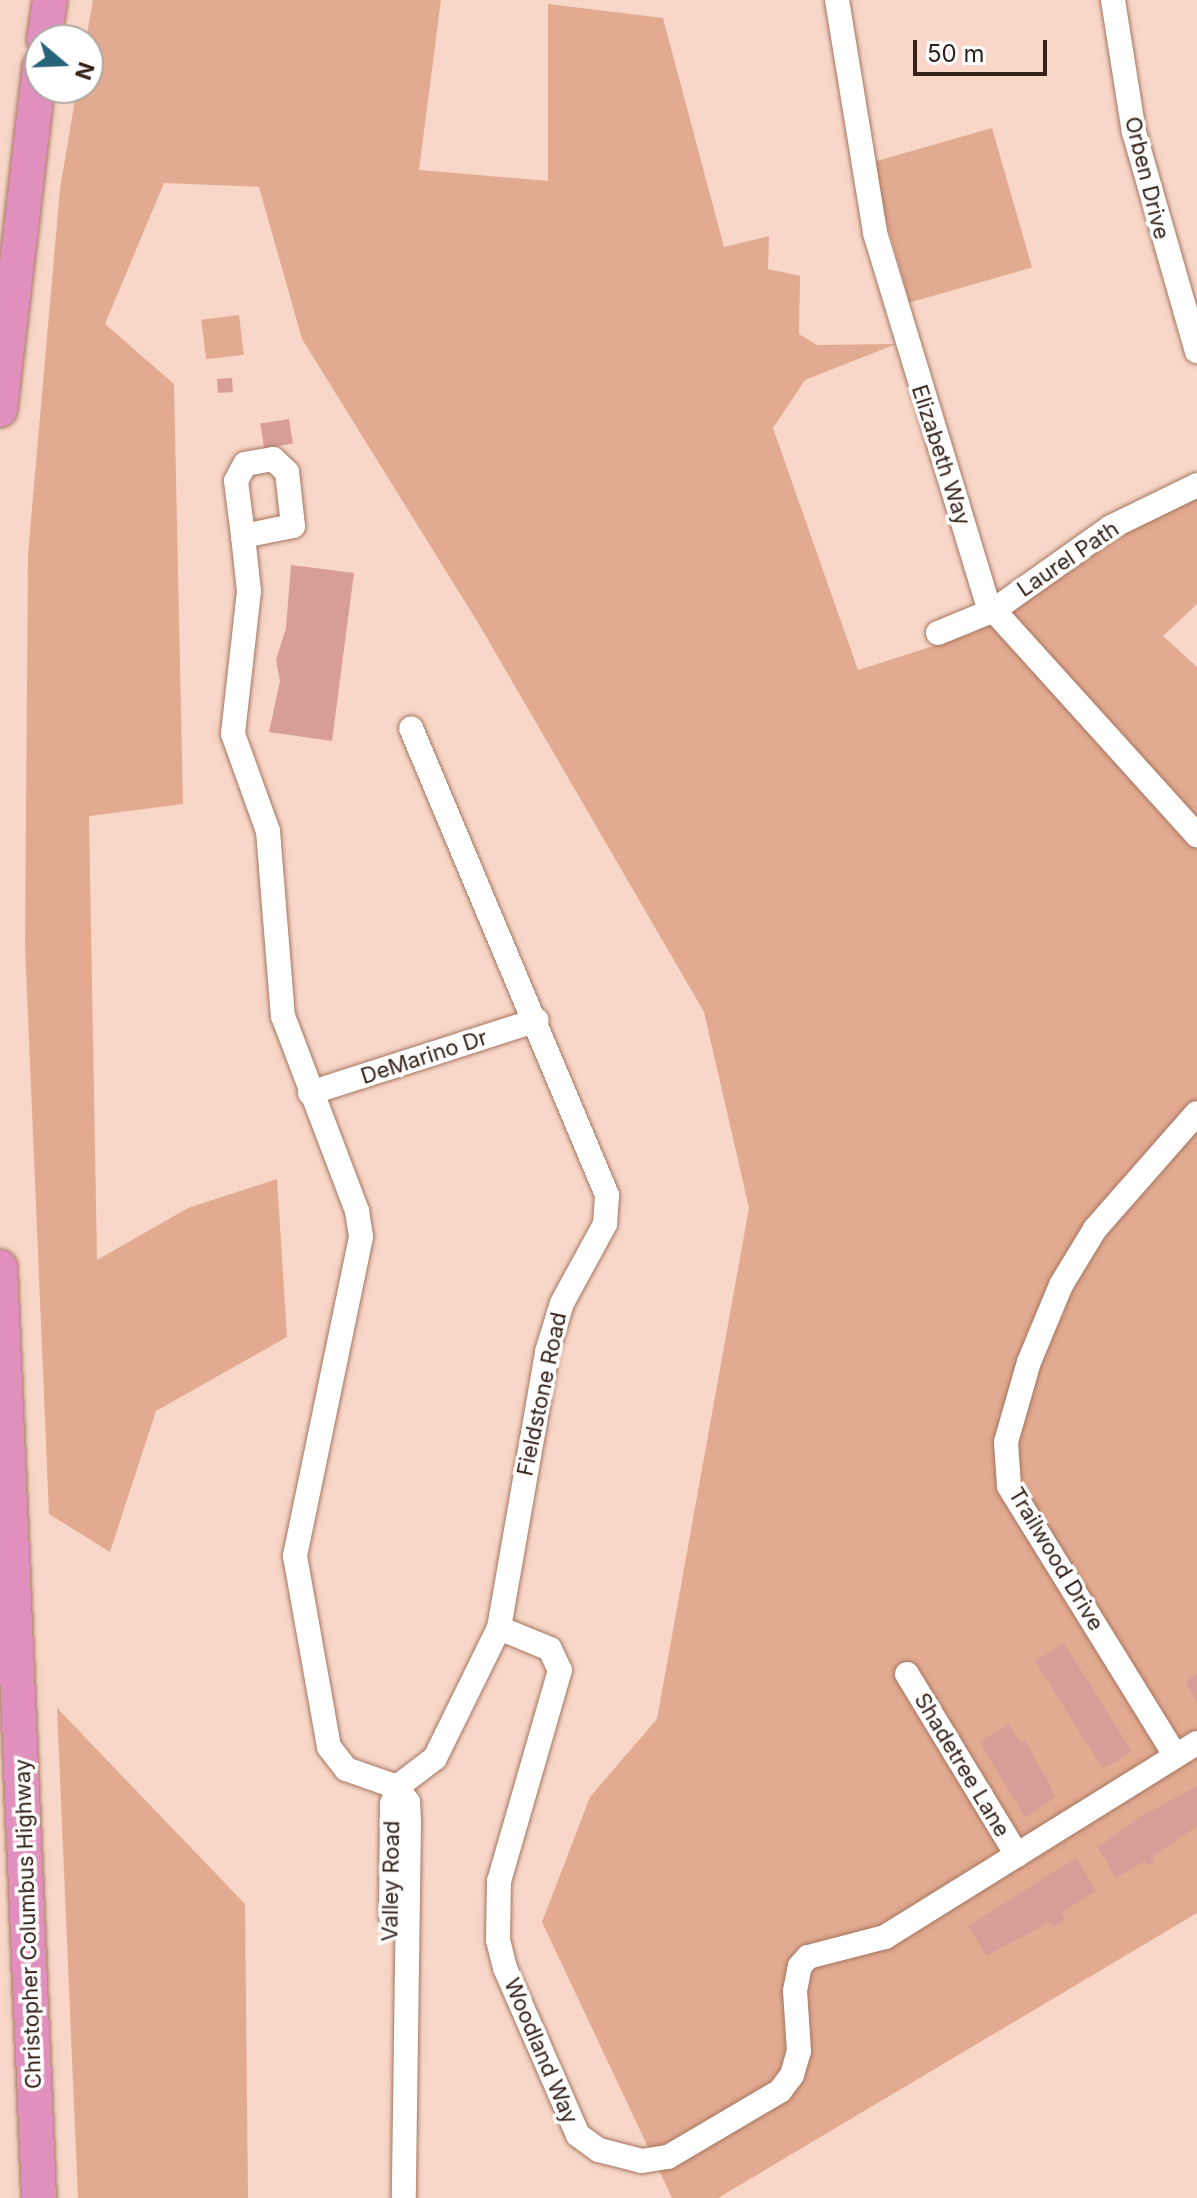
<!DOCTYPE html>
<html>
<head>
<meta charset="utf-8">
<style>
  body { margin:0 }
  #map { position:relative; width:1197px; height:2198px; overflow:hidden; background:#f8d7c8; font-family:Inter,sans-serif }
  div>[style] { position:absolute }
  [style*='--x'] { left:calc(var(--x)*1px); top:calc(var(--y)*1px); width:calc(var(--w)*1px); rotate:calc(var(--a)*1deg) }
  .green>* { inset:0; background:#e2aa91; transform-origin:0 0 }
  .building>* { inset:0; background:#d79e98; transform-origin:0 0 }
  .roads { filter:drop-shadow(0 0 2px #a5755f) drop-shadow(0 0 2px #a5755f) }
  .minor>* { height:24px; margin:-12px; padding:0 12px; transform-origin:12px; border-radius:12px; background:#fff }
  .highway>* { height:34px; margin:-17px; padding:0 17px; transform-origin:17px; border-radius:17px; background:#e18fbd }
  span { translate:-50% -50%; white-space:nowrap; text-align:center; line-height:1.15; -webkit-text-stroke:7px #fff; paint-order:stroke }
  .street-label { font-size:22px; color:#352219 }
  .north { position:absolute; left:24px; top:24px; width:80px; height:80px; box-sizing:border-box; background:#fff; border:2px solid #aea7a3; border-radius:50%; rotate:109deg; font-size:22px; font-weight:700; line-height:32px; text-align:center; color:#352219 }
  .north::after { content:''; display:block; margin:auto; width:28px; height:36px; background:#26647a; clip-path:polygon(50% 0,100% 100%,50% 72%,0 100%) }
  .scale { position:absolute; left:913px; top:40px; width:134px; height:36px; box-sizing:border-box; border:4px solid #352219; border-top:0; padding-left:10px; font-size:24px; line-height:28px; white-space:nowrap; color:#352219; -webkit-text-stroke:6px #fff; paint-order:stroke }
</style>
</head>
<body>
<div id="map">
  <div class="green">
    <i style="clip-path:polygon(93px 0,441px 0,419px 170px,548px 181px,548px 4px,663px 18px,724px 247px,769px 236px,768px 269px,800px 276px,799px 334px,817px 345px,896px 344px,805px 380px,773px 428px,858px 670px,974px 633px,1119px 537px,1197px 493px,1197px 604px,1163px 636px,1197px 667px,1197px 1913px,718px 2198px,672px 2198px,542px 1922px,590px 1797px,657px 1719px,749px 1208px,704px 1012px,480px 626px,302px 339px,259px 187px,164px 183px,105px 324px,174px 384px,183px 804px,89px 816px,97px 1260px,188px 1208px,277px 1179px,287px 1337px,156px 1411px,110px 1552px,49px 1514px,25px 945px,28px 554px,60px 189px,77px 88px,88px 88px,86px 40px)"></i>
    <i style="left:992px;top:128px;width:145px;height:127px;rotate:74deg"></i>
    <i style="left:239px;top:315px;width:40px;height:38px;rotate:83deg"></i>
    <i style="clip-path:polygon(57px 1708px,245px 1904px,248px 2198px,78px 2198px)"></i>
  </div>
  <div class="building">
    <i style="left:232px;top:378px;width:14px;height:15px;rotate:86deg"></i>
    <i style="left:289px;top:419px;width:25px;height:29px;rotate:81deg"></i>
    <i style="clip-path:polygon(291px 565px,354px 573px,332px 741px,269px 732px,280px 681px,276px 660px,286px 628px)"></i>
    <i style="left:1064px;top:1643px;width:128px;height:34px;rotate:58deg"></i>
    <i style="clip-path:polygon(1197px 1673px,1197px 1702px,1185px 1682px)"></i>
    <i style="clip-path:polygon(1009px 1724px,1021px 1743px,1025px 1740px,1056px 1797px,1025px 1817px,980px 1742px)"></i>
    <i style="clip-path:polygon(1197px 1786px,1197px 1826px,1152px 1857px,1154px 1862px,1148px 1865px,1145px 1861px,1116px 1878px,1098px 1847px,1140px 1817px)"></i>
    <i style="clip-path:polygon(1076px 1858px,1096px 1891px,1061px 1913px,1065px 1919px,1053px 1927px,1050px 1922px,986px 1956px,968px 1926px)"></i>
  </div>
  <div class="roads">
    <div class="minor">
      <i style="--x:837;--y:0;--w:236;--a:80.7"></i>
      <i style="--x:875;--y:233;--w:388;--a:73.1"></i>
      <i style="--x:988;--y:604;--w:312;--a:47.9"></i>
      <i style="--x:1113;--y:0;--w:134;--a:81"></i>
      <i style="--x:1134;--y:132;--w:228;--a:74"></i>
      <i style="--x:243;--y:536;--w:51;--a:-11.3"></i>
      <i style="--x:293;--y:526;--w:54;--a:-96.3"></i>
      <i style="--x:287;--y:472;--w:19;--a:-137"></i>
      <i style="--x:273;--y:459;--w:28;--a:170"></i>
      <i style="--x:245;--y:464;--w:19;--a:118"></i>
      <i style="--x:236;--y:481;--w:55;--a:82.7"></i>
      <i style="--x:243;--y:536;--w:55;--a:83.8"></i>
      <i style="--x:249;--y:591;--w:144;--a:96.4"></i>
      <i style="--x:233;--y:734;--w:103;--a:70.2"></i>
      <i style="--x:268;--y:831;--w:186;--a:85.4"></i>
      <i style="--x:283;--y:1016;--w:209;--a:69.2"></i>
      <i style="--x:357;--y:1211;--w:26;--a:81"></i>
      <i style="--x:361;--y:1237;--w:326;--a:101.7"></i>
      <i style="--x:295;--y:1556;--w:194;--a:79.9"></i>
      <i style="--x:329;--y:1747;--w:28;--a:52"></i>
      <i style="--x:346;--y:1769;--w:54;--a:19.4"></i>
      <i style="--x:938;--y:633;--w:61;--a:-22.3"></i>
      <i style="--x:994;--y:610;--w:143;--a:-35.4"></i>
      <i style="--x:1111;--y:527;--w:96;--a:-26"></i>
      <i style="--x:310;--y:1093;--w:238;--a:-17.8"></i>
      <i style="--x:499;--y:1628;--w:55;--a:22.4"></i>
      <i style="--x:550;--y:1649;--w:23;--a:65"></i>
      <i style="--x:560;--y:1670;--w:220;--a:106.1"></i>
      <i style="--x:499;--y:1881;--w:59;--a:91"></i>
      <i style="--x:498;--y:1940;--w:29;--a:76"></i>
      <i style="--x:505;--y:1968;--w:182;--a:66.4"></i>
      <i style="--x:578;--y:2135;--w:26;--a:36"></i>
      <i style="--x:599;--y:2150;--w:44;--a:14.3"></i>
      <i style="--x:642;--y:2161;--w:26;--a:-9"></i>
      <i style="--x:668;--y:2157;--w:130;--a:-30.5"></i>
      <i style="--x:780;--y:2091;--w:20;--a:-53"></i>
      <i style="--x:792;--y:2075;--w:25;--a:-74"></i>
      <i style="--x:799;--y:2051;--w:60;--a:-93.8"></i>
      <i style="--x:795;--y:1991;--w:25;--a:-79"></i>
      <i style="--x:800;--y:1966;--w:12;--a:-48"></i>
      <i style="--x:808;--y:1957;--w:80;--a:-14.6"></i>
      <i style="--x:885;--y:1937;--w:367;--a:-31.9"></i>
      <i style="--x:907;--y:1674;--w:212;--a:58.7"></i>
      <i style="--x:1175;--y:1755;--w:316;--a:-121.7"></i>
      <i style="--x:1009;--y:1486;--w:44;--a:-93.9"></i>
      <i style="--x:1006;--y:1442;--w:83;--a:-74"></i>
      <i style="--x:1029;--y:1362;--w:83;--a:-67.4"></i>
      <i style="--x:1061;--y:1285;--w:66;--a:-58.7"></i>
      <i style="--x:1095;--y:1229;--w:154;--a:-48.7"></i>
      <i style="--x:397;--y:1787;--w:48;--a:-37.3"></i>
      <i style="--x:435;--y:1758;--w:145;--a:-63.8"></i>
      <i style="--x:499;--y:1628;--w:280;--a:-80.1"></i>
      <i style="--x:547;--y:1352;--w:51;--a:-73"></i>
      <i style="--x:562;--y:1303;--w:90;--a:-61.4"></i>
      <i style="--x:605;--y:1224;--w:29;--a:-86"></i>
      <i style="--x:607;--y:1195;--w:506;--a:-112.77"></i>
      <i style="--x:397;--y:1787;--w:19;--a:54"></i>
      <i style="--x:408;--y:1802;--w:20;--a:87"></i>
      <i style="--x:409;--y:1822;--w:376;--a:90.8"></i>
      <i style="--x:391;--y:1916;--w:112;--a:-89.5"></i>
      <i style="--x:392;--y:1804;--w:15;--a:-70"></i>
    </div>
    <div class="highway">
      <i style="--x:44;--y:40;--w:40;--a:-81.5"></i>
      <i style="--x:0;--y:410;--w:346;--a:-83.4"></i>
      <i style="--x:0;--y:1267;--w:932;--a:87.6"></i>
    </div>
  </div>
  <div class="street-label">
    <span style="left:1147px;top:178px;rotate:76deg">Orben Drive</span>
    <span style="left:941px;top:455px;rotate:72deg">Elizabeth Way</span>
    <span style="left:1068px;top:559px;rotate:-34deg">Laurel Path</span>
    <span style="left:424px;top:1057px;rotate:-18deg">DeMarino Dr</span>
    <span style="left:542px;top:1394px;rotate:-78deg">Fieldstone Road</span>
    <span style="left:1056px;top:1559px;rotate:59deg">Trailwood Drive</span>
    <span style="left:962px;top:1765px;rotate:59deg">Shadetree Lane</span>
    <span style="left:391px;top:1881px;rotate:-89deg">Valley Road</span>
    <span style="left:28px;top:1924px;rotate:-92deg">Christopher Columbus Highway</span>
    <span style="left:541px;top:2051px;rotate:67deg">Woodland Way</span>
  </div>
  <div class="north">N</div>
  <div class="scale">50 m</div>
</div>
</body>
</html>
